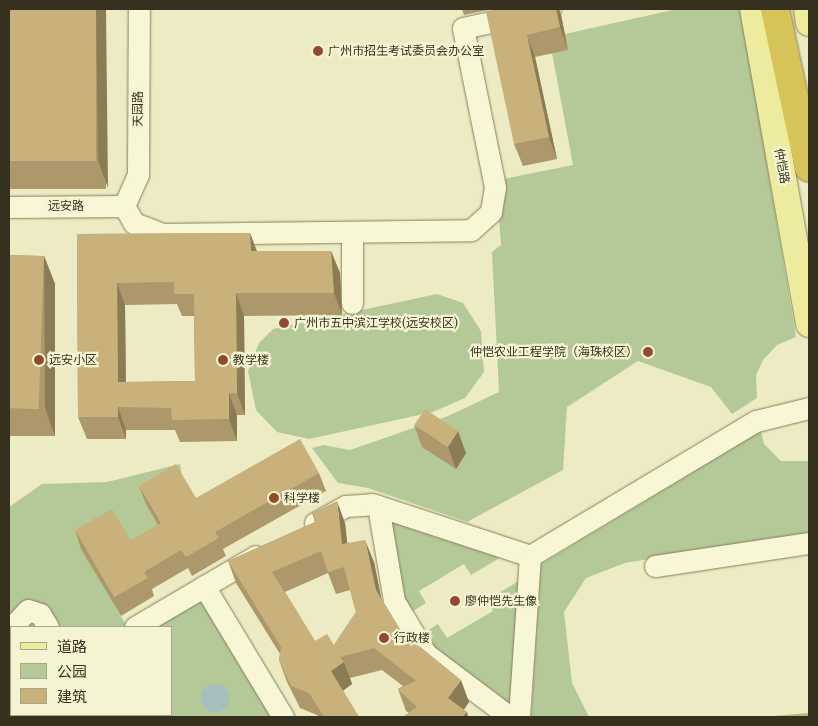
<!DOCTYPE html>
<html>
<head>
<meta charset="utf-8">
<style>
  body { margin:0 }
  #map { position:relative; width:818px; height:726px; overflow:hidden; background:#ecebc3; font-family:"Libre Baskerville","Noto Sans SC",serif }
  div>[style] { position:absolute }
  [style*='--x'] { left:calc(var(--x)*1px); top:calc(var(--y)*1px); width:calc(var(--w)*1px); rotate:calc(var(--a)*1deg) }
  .green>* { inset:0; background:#b5c998 }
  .water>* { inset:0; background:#a5bfbf }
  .round { border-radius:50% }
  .roads { filter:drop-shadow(0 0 1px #857e5b) drop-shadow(0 0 1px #857e5b) }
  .minor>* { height:21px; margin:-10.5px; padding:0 10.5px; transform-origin:10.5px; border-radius:10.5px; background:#f7f7d6 }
  .major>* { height:26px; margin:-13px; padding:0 13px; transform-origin:13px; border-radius:13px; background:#edeb9d }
  .highway>* { height:28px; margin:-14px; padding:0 14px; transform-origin:14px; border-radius:14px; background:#d7c458 }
  .wall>* { inset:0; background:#ac986a; transform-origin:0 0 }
  .shaded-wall>* { inset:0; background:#8c7c56 }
  .building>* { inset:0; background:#c8b17b; transform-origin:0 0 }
  .dots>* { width:14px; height:14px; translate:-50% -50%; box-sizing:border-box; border:2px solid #f4f4d3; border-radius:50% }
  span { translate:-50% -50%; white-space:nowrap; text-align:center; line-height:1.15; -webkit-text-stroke:4.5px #f4f4d3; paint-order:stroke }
  .poi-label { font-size:12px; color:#36311e }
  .left { translate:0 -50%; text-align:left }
  .right { translate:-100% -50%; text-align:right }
  .street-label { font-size:12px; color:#36311e }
  .frame { position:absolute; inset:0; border:10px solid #36311e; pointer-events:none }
  .legend { position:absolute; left:10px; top:626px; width:162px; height:90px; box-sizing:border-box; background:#f4f4d3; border:1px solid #a8a68b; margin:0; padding:6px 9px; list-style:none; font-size:15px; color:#36311e }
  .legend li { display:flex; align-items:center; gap:10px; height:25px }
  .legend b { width:25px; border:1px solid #a8a68b }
</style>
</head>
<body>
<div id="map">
  <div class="green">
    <i style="clip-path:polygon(677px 9px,741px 9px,796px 337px,777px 345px,763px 360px,756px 375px,757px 398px,732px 414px,711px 387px,638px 361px,567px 407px,563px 470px,467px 522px,368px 488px,338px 483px,312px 448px,323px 445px,350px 450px,448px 416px,499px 392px,492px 252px,501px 245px,498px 204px,503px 179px,573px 165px,552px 53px,568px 50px,565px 34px)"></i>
    <i style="clip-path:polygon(437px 294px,463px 303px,481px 331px,484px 372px,465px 398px,433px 412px,309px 439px,277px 432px,256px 410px,248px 371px,259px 343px,273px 329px)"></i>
    <i style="clip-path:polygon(761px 431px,764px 444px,781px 461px,809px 461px,809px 533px,625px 563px,586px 578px,564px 612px,572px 683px,589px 717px,531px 717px,541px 564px)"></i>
    <i style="clip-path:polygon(180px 464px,183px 483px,160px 529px,130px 546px,82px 549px,127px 627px,11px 627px,9px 676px,9px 507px,42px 484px,107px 482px)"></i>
    <i style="clip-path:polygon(378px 506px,513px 550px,471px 575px,464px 564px,419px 591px,426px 603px,404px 617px)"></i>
    <i style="clip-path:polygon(529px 575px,519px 717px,416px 638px,438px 624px,447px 638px,493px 611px,487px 600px)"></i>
    <i style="clip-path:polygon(204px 586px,283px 717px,52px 717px,171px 715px,171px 627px,135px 627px)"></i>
  </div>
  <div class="water">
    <i class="round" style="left:201px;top:684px;width:28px;height:28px"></i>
  </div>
  <div class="roads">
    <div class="minor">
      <i style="--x:124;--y:206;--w:20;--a:60"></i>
      <i style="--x:134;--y:223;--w:30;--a:21"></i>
      <i style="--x:162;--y:234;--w:309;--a:-0.7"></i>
      <i style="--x:471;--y:230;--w:27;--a:-42"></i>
      <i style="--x:491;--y:212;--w:25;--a:-81"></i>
      <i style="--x:495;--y:187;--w:162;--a:-101.4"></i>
      <i style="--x:463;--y:28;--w:89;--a:-12.3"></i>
      <i style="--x:124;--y:206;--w:35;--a:-66"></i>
      <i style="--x:138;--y:174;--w:165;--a:-89.7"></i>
      <i style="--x:9;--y:207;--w:115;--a:-0.5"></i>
      <i style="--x:352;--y:303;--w:71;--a:-90"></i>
      <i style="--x:378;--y:506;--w:96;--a:80.4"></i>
      <i style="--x:394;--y:601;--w:62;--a:58.9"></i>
      <i style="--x:426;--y:654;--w:105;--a:36.9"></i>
      <i style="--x:315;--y:523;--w:35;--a:-29"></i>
      <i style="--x:346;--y:506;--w:26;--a:-4"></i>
      <i style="--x:372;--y:504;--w:166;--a:18.2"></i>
      <i style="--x:655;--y:566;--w:156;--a:-8.5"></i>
      <i style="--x:204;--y:586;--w:153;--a:58.9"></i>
      <i style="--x:12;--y:627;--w:23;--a:-47"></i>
      <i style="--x:28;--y:610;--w:13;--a:18"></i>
      <i style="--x:40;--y:614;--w:15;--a:58"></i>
      <i style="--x:135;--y:627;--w:140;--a:-30.4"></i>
      <i style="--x:101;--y:715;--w:2;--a:63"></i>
      <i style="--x:519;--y:717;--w:161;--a:-86.1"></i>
      <i style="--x:530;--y:556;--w:263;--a:-30.9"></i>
      <i style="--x:756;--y:421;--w:55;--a:-13.8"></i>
    </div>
    <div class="major">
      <i style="--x:753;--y:9;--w:320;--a:79.9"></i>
      <i style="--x:807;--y:9;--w:14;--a:82"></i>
    </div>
    <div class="highway">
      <i style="--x:775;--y:9;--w:162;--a:77.9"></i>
    </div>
  </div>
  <div class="wall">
    <i style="left:9px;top:9px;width:97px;height:180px"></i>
    <i style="clip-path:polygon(462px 9px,493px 9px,464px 15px)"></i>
    <i style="clip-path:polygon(500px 9px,559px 9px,561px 15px,568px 50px,535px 57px,557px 159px,523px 166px,514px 144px)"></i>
    <i style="clip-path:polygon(evenodd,250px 233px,257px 251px,331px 251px,340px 273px,342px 315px,244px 316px,245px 415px,237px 415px,237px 441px,180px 442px,175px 430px,126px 430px,126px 439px,87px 439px,78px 417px,77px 234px,250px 233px,177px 304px,182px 316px,194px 316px,195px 381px,126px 382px,125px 305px,177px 304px)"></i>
    <i style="clip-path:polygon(9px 255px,44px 256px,55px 284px,55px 436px,9px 436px)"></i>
    <i style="clip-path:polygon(414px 425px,466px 453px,456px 469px,422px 447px)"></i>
    <i style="clip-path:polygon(319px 473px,326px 491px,223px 549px,226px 556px,192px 576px,188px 568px,152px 589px,154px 596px,121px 616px,81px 549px,75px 530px,131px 541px,158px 525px,146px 504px,139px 486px,196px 498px)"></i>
    <i style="clip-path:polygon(evenodd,312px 513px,345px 523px,347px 543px,374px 562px,381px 598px,401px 631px,469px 702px,464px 710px,467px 712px,468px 717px,403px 717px,409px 713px,406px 711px,398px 689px,403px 686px,382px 670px,350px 678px,352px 684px,343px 691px,359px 717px,319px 717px,317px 715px,300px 708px,287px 682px,279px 660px,280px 654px,236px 583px,228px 561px,315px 522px,312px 513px,328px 573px,336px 594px,350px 590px,356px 612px,334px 645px,315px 641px,285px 592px,328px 573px)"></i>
  </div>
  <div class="shaded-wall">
    <i style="clip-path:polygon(96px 9px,106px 9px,108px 188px,98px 160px)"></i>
    <i style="clip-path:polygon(556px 9px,559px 9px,561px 15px,568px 50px,560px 27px)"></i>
    <i style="clip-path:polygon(527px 35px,535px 57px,557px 159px,549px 137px)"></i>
    <i style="clip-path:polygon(250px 233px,258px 255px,251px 251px)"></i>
    <i style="clip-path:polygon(331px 251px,340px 273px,342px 315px,334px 293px)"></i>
    <i style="clip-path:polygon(44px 256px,55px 284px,55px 436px,45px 408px)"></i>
    <i style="clip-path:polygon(117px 283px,125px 305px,126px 404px,118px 382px)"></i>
    <i style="clip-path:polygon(236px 293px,244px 316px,245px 415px,237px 393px)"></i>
    <i style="clip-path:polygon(229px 393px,237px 415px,237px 441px,229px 419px)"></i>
    <i style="clip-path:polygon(118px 407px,126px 430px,126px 439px,118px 417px)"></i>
    <i style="clip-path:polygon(458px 431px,466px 453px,456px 469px,448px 447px)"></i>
    <i style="clip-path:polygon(337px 501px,345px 523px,350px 566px,342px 544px)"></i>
    <i style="clip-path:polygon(365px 540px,374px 562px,384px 612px,376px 590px)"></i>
    <i style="clip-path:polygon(344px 662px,352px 684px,339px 693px,331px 671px)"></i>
    <i style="clip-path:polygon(461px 680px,469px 702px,458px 717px,448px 698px)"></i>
    <i style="clip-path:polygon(467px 712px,468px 717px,462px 717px)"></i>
  </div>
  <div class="building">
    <i style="left:9px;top:9px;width:87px;height:152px"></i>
    <i style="clip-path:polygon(500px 9px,556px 9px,560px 27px,527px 35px,549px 137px,514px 144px,486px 12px)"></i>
    <i style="clip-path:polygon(evenodd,250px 233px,251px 251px,331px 251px,334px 293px,236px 293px,237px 393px,229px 393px,229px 419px,172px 420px,171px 408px,118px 407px,118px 417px,78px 417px,77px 234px,250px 233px,174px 282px,174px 294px,194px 294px,195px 381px,118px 382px,117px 283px,174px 282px)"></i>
    <i style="left:9px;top:255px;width:35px;height:153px;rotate:2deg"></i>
    <i style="left:425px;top:409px;width:40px;height:19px;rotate:34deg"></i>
    <i style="clip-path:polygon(300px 439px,319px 473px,215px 532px,219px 538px,186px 557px,181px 550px,144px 572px,148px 578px,114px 597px,75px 530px,112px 509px,131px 541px,161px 523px,139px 486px,176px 464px,196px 498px)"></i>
    <i style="clip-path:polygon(evenodd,337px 501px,342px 544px,365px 540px,376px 590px,401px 631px,461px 680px,448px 698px,467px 712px,462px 717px,403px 717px,417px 707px,398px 689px,416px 681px,374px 648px,340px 657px,344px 662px,331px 671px,359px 717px,324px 717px,309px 693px,291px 686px,279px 660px,281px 647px,228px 561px,316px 522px,312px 513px,337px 501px,321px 551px,328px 572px,344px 567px,356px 612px,334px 645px,327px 634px,315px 641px,272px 572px,321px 551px)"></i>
    <i style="left:11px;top:647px;width:57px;height:3px;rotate:90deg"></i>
    <i style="clip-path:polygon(11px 705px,11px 715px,56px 715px,57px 717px,9px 717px,9px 707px)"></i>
    <i style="clip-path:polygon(809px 713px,809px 717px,762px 717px)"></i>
  </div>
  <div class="dots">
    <i style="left:318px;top:51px;background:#914a2e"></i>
    <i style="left:284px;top:323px;background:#914a2e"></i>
    <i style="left:648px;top:352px;background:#914a2e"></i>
    <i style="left:39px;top:360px;background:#914a2e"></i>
    <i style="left:223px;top:360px;background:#914a2e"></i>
    <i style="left:274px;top:498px;background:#914a2e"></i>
    <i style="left:455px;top:601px;background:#914a2e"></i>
    <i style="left:384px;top:638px;background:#914a2e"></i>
  </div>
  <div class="poi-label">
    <span class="left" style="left:328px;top:51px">广州市招生考试委员会办公室</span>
    <span class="left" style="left:294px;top:323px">广州市五中滨江学校(远安校区)</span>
    <span class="right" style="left:638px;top:352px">仲恺农业工程学院（海珠校区）</span>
    <span class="left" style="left:49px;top:360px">远安小区</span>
    <span class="left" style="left:233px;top:360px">教学楼</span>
    <span class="left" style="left:284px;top:498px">科学楼</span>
    <span class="left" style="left:465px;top:601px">廖仲恺先生像</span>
    <span class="left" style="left:394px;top:638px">行政楼</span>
  </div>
  <div class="street-label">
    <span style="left:138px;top:109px;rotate:-90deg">天园路</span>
    <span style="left:782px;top:166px;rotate:80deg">仲恺路</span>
    <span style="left:66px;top:206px">远安路</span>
  </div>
  <div class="frame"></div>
  <ul class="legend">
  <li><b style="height:6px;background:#edeb9d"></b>道路</li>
  <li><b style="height:14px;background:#b5c998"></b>公园</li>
  <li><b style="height:14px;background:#c8b17b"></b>建筑</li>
  </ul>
</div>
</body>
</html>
